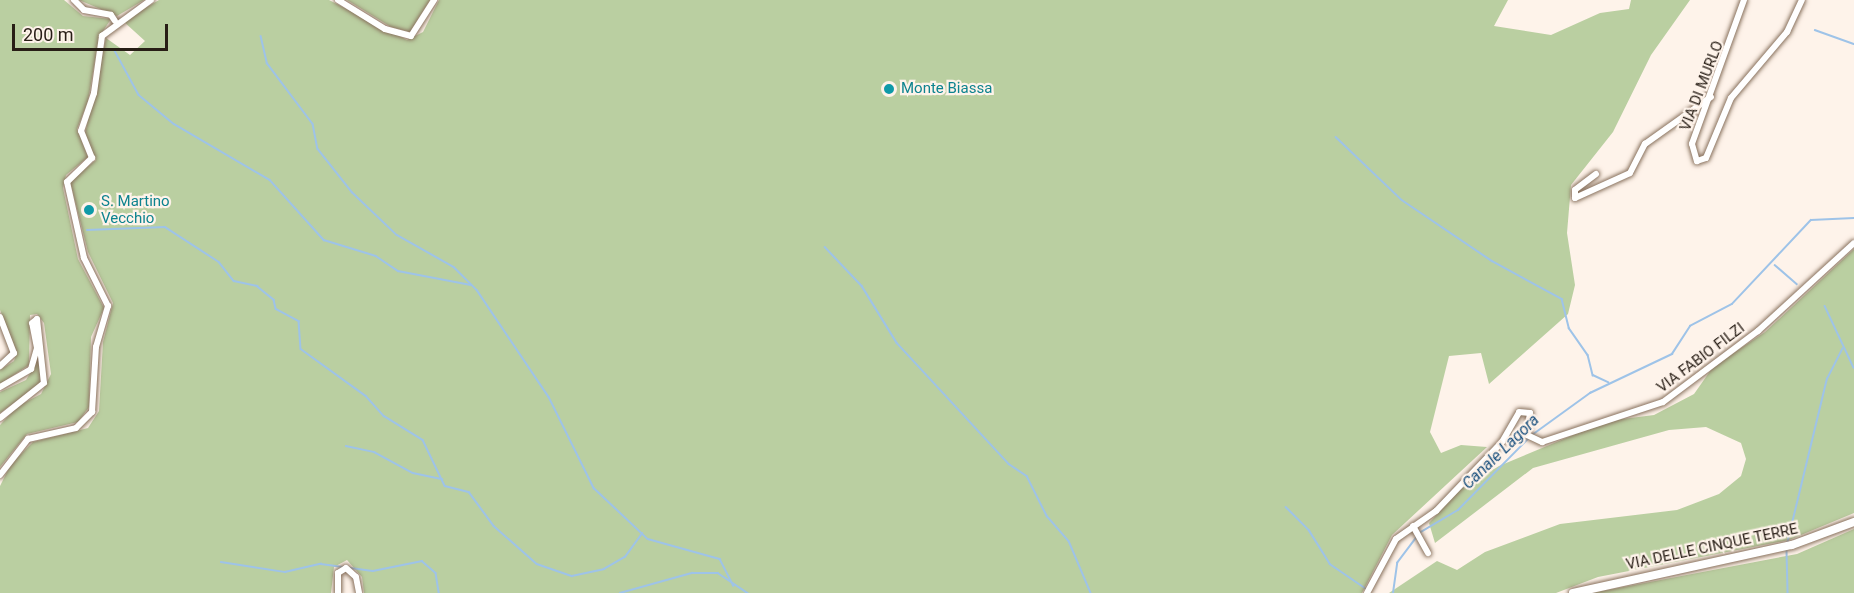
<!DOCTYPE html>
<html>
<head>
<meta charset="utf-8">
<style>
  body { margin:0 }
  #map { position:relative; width:1854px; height:593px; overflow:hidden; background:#fef3ea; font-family:Roboto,sans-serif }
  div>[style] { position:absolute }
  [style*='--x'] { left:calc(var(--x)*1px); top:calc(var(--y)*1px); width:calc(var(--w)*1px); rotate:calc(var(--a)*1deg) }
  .forest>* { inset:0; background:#bacfa1 }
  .stream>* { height:1.5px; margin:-0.75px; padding:0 0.75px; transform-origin:0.75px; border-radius:0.75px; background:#9ec3e8 }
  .roads { filter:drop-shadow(0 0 2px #88715d) drop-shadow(0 0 2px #88715d) }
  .minor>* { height:6px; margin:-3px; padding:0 3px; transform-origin:3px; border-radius:3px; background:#fff }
  .major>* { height:8px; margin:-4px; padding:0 4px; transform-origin:4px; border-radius:4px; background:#fff }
  .dots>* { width:16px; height:16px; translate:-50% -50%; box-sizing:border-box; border:3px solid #fef3ea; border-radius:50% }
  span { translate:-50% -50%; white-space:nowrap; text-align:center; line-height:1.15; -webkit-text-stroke:4.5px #fef3ea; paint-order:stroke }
  .street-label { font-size:15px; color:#281e16 }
  .culture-label { font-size:15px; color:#0d838f }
  .left { translate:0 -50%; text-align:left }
  .water-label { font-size:16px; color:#184f7d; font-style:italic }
  .scale { position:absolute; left:12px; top:24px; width:156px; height:27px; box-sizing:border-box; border:3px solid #281e16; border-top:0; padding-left:8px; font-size:18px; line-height:21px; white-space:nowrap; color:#281e16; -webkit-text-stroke:4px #fef3ea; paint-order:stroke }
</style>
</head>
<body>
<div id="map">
  <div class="forest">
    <i style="clip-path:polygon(0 0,64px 0,83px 16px,111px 19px,99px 37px,88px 101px,77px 129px,88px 157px,66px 175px,63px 188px,78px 259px,104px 308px,91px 337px,89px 407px,78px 422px,27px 434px,0 467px,0 425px,18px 406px,41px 394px,51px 374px,44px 323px,37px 314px,30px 315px,29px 365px,0 384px,0 370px,14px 361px,17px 352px,0 310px)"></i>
    <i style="clip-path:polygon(79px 0,144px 0,117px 16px)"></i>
    <i style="clip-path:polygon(159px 0,329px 0,407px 40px,423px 32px,439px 0,1508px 0,1494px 26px,1551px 35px,1600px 13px,1629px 9px,1631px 0,1690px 0,1651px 55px,1613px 132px,1571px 185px,1567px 233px,1575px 285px,1568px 314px,1489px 384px,1481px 353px,1449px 356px,1430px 432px,1441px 453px,1461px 445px,1487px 447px,1392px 535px,1362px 593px,364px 593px,362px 577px,347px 560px,334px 567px,331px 593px,0 593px,0 486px,11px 464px,33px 442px,88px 428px,99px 411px,103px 342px,113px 303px,88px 252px,70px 181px,96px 160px,85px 134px,106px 38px,130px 55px,145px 41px,123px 21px)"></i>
    <i style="clip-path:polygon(347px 0,430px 0,410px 32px,391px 27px)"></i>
    <i style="clip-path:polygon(1854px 249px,1854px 513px,1789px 540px,1598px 577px,1556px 593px,1389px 593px,1437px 561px,1457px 570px,1485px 552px,1560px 524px,1677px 510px,1719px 494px,1741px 476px,1746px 459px,1741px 443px,1706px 427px,1669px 430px,1533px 468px,1435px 543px,1429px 523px,1462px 488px,1499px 466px,1607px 421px,1654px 415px,1694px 394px,1713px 367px,1765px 332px)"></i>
    <i style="clip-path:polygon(40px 357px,40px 384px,0 413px,0 392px,26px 380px)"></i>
    <i style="clip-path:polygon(1854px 529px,1854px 593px,1592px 593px,1797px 554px)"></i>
  </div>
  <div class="stream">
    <i style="--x:1815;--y:30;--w:41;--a:19.7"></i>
    <i style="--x:261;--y:36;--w:28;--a:77"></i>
    <i style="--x:267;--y:63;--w:76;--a:53"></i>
    <i style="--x:313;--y:124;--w:25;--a:79"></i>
    <i style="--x:318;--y:149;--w:55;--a:51.7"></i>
    <i style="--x:352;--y:192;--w:62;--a:43.7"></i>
    <i style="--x:397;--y:235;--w:65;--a:29.3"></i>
    <i style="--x:454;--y:267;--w:33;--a:45"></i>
    <i style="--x:477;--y:290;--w:129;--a:56.1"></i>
    <i style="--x:549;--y:397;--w:102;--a:63.7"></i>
    <i style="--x:594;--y:488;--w:74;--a:43.4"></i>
    <i style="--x:648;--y:539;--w:75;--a:15.5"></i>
    <i style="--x:720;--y:559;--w:30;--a:63"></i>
    <i style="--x:114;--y:49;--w:52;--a:61.5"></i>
    <i style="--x:139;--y:95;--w:45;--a:39.6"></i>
    <i style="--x:174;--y:124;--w:111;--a:30.3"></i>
    <i style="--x:270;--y:180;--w:81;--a:48"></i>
    <i style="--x:324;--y:240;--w:54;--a:17.1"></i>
    <i style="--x:376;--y:256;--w:27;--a:34"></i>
    <i style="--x:398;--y:271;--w:74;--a:10.9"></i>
    <i style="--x:1336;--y:137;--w:91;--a:43.7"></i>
    <i style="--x:1402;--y:200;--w:109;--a:34.1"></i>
    <i style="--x:1492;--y:261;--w:80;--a:28.5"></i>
    <i style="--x:1562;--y:299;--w:30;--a:76"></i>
    <i style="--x:1569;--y:328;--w:33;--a:55"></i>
    <i style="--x:1588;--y:355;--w:21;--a:76"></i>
    <i style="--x:1593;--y:375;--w:17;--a:25"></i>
    <i style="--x:87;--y:230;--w:78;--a:-2.2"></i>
    <i style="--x:165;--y:227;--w:64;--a:32.9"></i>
    <i style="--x:219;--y:262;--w:24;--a:52"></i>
    <i style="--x:234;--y:281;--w:24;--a:12"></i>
    <i style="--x:257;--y:286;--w:22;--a:39"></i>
    <i style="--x:274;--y:300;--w:9;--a:77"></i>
    <i style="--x:276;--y:309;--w:26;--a:28"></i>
    <i style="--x:299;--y:321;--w:28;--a:86"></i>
    <i style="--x:301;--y:349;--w:80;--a:35.9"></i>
    <i style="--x:366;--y:396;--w:27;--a:48"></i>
    <i style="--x:384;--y:416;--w:46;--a:31.6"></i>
    <i style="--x:423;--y:440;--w:51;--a:64.4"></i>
    <i style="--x:445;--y:486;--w:25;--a:14"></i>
    <i style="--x:469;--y:492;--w:42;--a:53.7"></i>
    <i style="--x:494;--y:526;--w:57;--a:41.5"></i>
    <i style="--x:537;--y:564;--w:37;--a:19"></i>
    <i style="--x:572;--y:576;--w:33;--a:-12"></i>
    <i style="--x:604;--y:569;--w:24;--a:-30"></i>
    <i style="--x:625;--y:557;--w:29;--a:-54"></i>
    <i style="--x:825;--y:247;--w:54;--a:46.5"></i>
    <i style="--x:862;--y:286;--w:67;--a:58.4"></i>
    <i style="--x:897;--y:343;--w:165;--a:47.2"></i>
    <i style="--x:1009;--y:464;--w:22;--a:34"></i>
    <i style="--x:1027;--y:476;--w:45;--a:63.4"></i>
    <i style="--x:1047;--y:516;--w:33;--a:49"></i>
    <i style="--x:1069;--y:541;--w:56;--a:67.1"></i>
    <i style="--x:1775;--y:265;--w:29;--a:41"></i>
    <i style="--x:1825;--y:306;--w:68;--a:64.9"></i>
    <i style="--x:1532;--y:435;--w:72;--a:-35.9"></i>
    <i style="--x:1590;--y:393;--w:91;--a:-25.4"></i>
    <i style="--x:1672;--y:354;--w:33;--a:-57"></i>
    <i style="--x:1690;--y:326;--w:47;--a:-27.6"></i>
    <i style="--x:1732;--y:304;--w:115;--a:-46.8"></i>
    <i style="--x:1811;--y:220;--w:43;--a:-2.7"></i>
    <i style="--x:346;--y:446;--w:29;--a:12"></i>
    <i style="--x:374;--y:452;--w:44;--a:28.3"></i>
    <i style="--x:413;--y:473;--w:30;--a:12"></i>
    <i style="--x:1286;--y:507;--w:33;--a:45"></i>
    <i style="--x:1309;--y:530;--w:40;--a:58"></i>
    <i style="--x:1330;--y:564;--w:46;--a:34.4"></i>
    <i style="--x:1421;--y:532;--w:43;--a:-30.7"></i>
    <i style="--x:1458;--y:510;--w:101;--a:-45.4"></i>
    <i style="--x:1787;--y:544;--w:170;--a:-76.4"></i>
    <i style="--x:1827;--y:379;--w:34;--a:-63"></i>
    <i style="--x:1787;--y:551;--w:42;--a:88.6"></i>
    <i style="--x:221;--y:562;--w:65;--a:8.9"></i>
    <i style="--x:285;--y:572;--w:37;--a:-13"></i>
    <i style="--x:321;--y:564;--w:52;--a:7.7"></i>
    <i style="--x:373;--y:571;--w:50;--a:-11.5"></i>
    <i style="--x:422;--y:561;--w:18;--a:41"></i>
    <i style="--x:436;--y:573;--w:20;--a:81"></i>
    <i style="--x:620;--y:593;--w:75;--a:-15.5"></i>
    <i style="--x:692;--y:573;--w:26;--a:0"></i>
    <i style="--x:718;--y:573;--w:36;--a:34"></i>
    <i style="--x:1393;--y:593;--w:30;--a:-82"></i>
    <i style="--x:1397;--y:563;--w:34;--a:-53"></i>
  </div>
  <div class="roads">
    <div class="minor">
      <i style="--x:74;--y:0;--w:14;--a:45"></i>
      <i style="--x:84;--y:10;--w:27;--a:10"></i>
      <i style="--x:111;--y:15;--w:7;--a:56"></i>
      <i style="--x:338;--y:0;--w:55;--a:31.7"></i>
      <i style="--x:385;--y:29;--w:27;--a:15"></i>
      <i style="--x:411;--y:36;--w:43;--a:-57.4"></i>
      <i style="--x:1744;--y:0;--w:153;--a:109.9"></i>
      <i style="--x:1692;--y:144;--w:18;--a:74"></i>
      <i style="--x:1697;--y:161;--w:9;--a:-18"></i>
      <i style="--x:1706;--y:158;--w:65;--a:-67.4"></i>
      <i style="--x:1731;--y:98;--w:87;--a:-49.7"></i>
      <i style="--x:1787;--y:32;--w:35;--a:-65"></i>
      <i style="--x:1596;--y:174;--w:26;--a:143"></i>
      <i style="--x:1575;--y:190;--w:8;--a:90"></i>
      <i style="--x:1575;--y:198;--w:60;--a:-24.4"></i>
      <i style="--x:1630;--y:173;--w:33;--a:-63"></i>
      <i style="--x:1645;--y:144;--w:81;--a:-35.5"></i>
      <i style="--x:0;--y:317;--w:39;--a:69"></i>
      <i style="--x:14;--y:353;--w:19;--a:137"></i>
      <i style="--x:0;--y:387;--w:36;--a:-30"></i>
      <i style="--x:31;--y:369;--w:22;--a:-74"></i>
      <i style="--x:37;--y:348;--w:25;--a:-101"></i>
      <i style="--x:32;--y:323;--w:6;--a:-39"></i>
      <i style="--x:37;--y:319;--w:64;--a:83.8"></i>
      <i style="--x:44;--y:383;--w:56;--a:141.5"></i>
      <i style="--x:0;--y:475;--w:46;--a:-52.1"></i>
      <i style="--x:28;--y:439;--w:49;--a:-12.9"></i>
      <i style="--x:76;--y:428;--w:23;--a:-45"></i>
      <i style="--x:92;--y:412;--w:65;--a:-86.5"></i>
      <i style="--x:96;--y:347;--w:43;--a:-73.7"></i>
      <i style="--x:108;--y:306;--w:54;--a:-116.6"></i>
      <i style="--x:84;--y:258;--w:78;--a:-102.6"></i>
      <i style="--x:67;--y:182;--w:35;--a:-44"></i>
      <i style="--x:92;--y:158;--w:29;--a:-112"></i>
      <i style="--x:81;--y:131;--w:40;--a:-71.1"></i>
      <i style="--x:94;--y:93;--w:58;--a:-82"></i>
      <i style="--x:102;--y:36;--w:61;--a:-36.3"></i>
      <i style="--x:1413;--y:526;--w:31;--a:61"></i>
      <i style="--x:338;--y:593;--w:20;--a:-90"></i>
      <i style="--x:338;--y:573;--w:9;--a:-32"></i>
      <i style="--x:346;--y:568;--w:13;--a:42"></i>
      <i style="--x:356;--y:577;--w:16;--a:79"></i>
      <i style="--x:1367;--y:593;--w:61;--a:-61.8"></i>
      <i style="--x:1396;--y:539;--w:49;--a:-35"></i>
      <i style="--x:1436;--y:511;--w:95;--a:-46.3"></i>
      <i style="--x:1502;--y:442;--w:34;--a:-60"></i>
      <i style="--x:1519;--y:412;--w:11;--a:5"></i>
      <i style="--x:1530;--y:413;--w:22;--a:98"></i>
      <i style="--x:1527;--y:435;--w:17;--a:25"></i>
      <i style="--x:1542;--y:442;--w:127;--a:-18.3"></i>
      <i style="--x:1663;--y:402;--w:119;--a:-36.8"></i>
      <i style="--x:1758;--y:331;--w:130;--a:-42.5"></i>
    </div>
    <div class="major">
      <i style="--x:1573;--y:593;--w:224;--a:-12.4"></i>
      <i style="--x:1792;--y:545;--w:66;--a:-20.4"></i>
    </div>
  </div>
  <div class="dots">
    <i style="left:889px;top:89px;background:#0f9aa8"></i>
    <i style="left:89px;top:210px;background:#0f9aa8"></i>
  </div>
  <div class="street-label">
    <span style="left:1702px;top:86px;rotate:-69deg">VIA DI MURLO</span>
    <span style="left:1701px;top:358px;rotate:-37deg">VIA FABIO FILZI</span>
    <span style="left:1712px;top:547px;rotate:-12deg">VIA DELLE CINQUE TERRE</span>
  </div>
  <div class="culture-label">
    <span class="left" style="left:901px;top:89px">Monte Biassa</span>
    <span class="left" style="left:101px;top:210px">S. Martino<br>Vecchio</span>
  </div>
  <div class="water-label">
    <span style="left:1501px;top:452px;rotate:-44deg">Canale Lagora</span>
  </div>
  <div class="scale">200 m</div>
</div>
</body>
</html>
